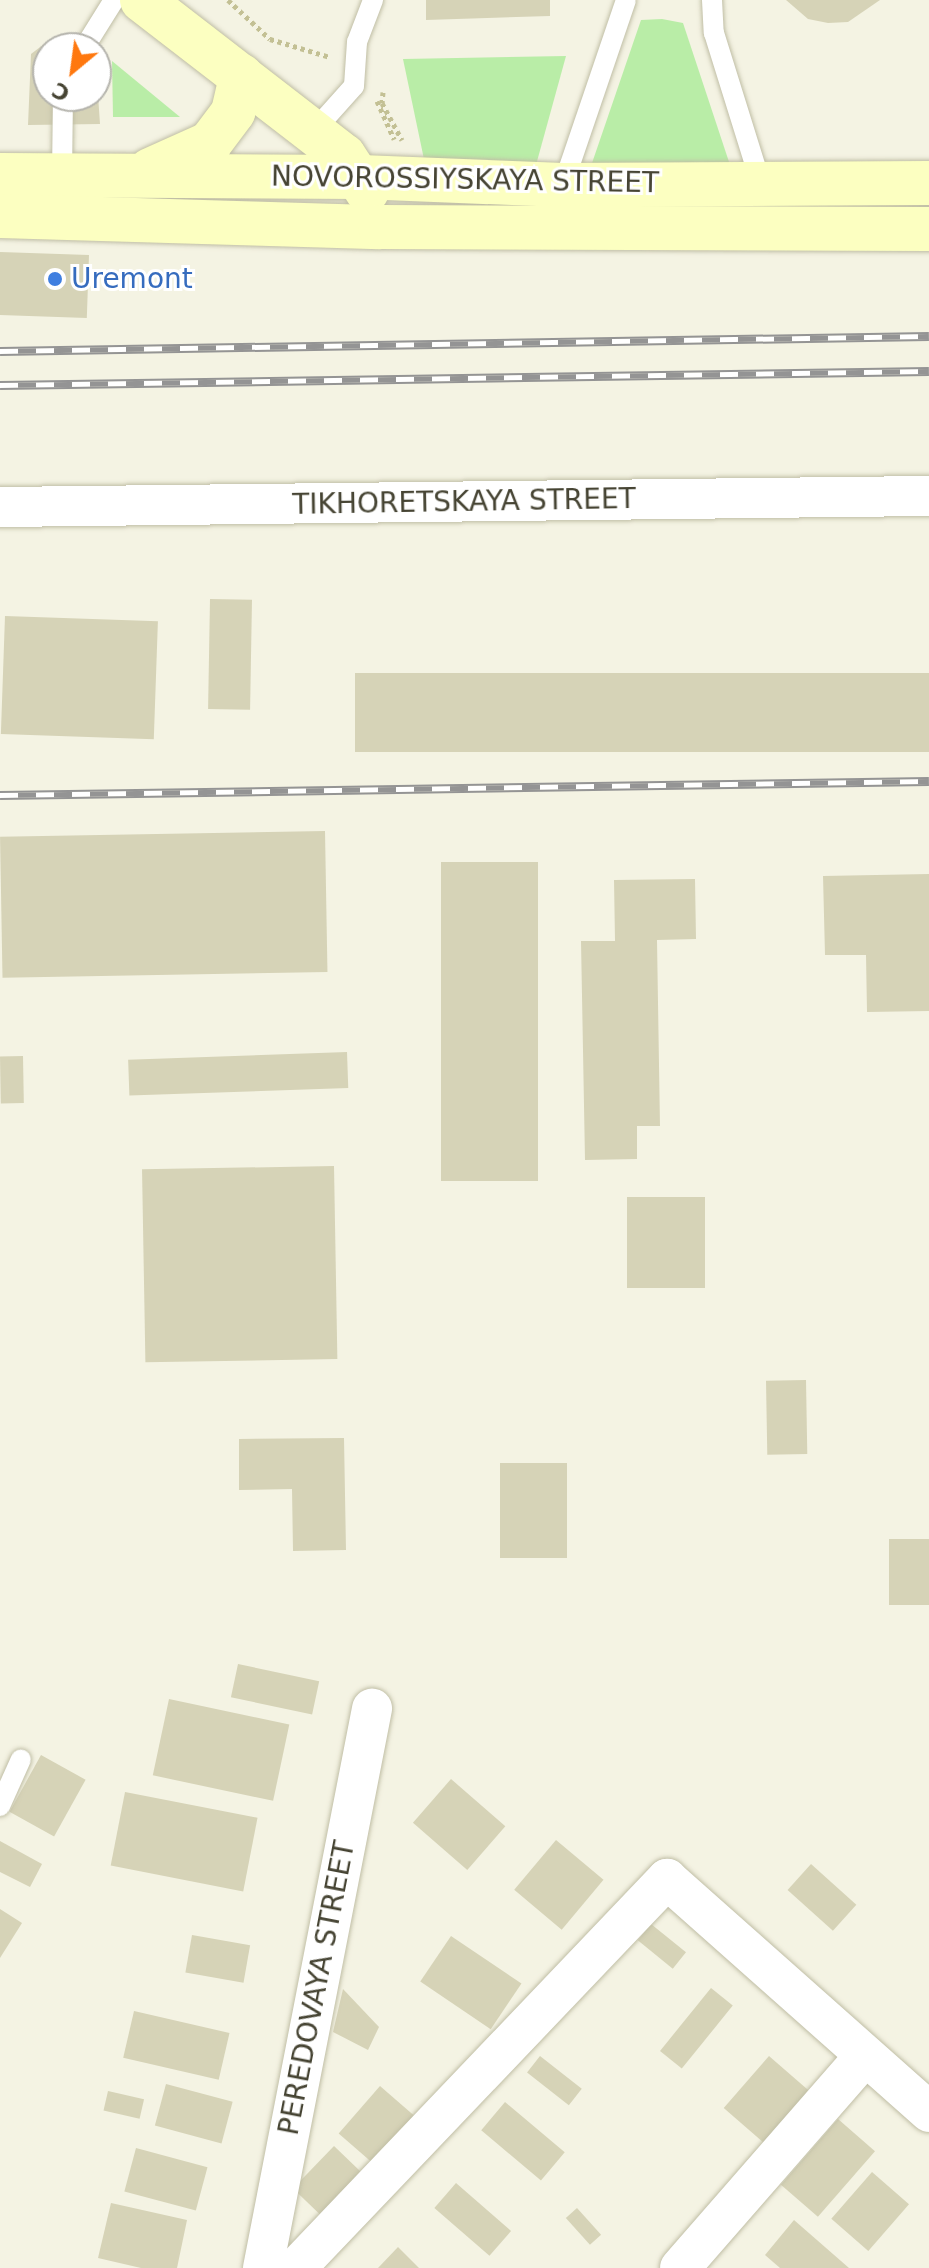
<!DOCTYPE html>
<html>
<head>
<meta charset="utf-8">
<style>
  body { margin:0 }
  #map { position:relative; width:929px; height:2268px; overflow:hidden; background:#f4f3e3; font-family:"DejaVu Sans",sans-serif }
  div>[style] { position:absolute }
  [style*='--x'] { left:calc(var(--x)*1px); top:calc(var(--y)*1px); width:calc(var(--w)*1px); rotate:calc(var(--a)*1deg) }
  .green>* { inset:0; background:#b9eda7 }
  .building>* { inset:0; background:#d6d3b7; transform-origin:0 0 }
  .path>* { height:5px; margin-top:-2.5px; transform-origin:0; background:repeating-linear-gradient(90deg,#c3c094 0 4px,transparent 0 8px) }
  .roads { filter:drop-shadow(0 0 2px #c0bea5) drop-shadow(0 0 2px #c0bea5) }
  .lane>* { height:20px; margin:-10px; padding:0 10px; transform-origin:10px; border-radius:10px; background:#fff }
  .street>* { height:40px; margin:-20px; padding:0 20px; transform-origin:20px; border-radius:20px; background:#fff }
  .secondary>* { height:44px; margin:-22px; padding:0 22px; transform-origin:22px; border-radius:22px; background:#fcffc1 }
  .rail>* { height:9px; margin-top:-4.5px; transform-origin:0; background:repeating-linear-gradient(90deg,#fff 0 18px,#949494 0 36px); box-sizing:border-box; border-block:2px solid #949494 }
  .dots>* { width:22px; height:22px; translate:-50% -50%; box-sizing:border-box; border:4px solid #fff; border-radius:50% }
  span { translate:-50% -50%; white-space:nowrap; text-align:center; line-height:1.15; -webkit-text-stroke:6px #fff; paint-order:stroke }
  .street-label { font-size:28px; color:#464433 }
  .shop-label { font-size:28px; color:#366cbe }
  .left { translate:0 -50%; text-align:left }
  .north { position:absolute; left:32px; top:32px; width:80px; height:80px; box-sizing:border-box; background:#fff; border:2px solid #b5b4ad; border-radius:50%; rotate:209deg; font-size:22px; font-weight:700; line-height:32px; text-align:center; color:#464433 }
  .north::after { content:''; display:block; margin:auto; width:28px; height:36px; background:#ff780e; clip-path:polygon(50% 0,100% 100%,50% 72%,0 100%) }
</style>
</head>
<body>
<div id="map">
  <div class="green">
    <i style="clip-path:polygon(662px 19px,683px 23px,731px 168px,591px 166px,641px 20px)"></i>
    <i style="clip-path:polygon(566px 56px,536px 165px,425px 164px,403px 59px)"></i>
    <i style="clip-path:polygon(112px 61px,180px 117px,113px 117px)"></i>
  </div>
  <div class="building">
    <i style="clip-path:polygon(426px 0,550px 0,550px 16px,426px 20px)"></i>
    <i style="clip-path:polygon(786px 0,880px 0,848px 22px,828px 23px,808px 19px)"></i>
    <i style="clip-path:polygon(52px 38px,68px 48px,48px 48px,48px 96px,96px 96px,96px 66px,100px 124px,28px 125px,31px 54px)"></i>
    <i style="left:89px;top:255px;width:63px;height:89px;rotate:92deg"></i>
    <i style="left:210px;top:599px;width:42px;height:110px;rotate:1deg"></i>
    <i style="left:5px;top:616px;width:153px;height:118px;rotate:2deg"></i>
    <i style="left:929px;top:673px;width:79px;height:574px;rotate:90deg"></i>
    <i style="left:325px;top:831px;width:141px;height:325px;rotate:89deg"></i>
    <i style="left:441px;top:862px;width:97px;height:319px"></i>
    <i style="clip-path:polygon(929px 874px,929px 1011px,867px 1012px,866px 955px,825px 955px,823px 876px)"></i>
    <i style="clip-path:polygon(695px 879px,696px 939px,657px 940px,660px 1126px,637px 1126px,637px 1159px,585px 1160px,581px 941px,615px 941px,614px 880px)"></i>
    <i style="left:347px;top:1052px;width:36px;height:219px;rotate:88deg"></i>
    <i style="left:23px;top:1056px;width:47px;height:23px;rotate:89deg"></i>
    <i style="left:334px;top:1166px;width:193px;height:192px;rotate:89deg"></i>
    <i style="left:627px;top:1197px;width:78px;height:91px"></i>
    <i style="left:806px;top:1380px;width:74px;height:40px;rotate:89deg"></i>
    <i style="clip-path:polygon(344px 1438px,346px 1550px,293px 1551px,292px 1489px,239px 1490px,239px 1439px)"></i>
    <i style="left:500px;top:1463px;width:67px;height:95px"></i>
    <i style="left:889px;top:1539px;width:40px;height:66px"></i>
    <i style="left:238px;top:1664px;width:83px;height:34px;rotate:12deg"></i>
    <i style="left:169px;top:1699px;width:123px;height:78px;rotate:12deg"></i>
    <i style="left:41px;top:1755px;width:51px;height:65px;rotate:29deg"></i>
    <i style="left:451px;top:1779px;width:72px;height:58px;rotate:41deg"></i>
    <i style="left:125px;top:1792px;width:135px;height:75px;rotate:11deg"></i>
    <i style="left:556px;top:1840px;width:62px;height:65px;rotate:40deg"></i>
    <i style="clip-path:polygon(0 1841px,42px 1864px,30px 1887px,0 1872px)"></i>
    <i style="left:811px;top:1864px;width:61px;height:35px;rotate:42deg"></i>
    <i style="clip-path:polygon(0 1909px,22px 1923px,0 1958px)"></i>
    <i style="left:651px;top:1924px;width:45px;height:21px;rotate:39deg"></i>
    <i style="left:192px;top:1935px;width:59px;height:38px;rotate:10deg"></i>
    <i style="left:451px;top:1936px;width:85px;height:55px;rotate:34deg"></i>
    <i style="left:711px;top:1988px;width:28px;height:81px;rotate:39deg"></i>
    <i style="clip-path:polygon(343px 1989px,379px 2027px,368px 2050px,333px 2032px)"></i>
    <i style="left:134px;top:2011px;width:98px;height:48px;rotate:13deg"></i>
    <i style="left:540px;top:2056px;width:53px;height:21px;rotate:38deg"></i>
    <i style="left:769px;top:2056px;width:53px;height:69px;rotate:41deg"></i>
    <i style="left:166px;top:2084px;width:69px;height:43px;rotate:15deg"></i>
    <i style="left:380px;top:2086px;width:45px;height:63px;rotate:41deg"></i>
    <i style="left:108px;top:2091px;width:37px;height:20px;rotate:13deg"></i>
    <i style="left:505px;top:2102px;width:78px;height:37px;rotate:40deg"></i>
    <i style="left:838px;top:2119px;width:49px;height:87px;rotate:41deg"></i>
    <i style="left:334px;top:2146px;width:43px;height:59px;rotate:44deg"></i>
    <i style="left:136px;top:2148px;width:74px;height:45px;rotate:15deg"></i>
    <i style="left:872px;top:2172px;width:49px;height:62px;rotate:41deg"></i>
    <i style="left:456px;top:2183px;width:73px;height:33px;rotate:41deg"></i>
    <i style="clip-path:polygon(111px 2203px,187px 2220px,177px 2268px,141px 2268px,98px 2258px)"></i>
    <i style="left:577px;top:2208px;width:36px;height:15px;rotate:48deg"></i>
    <i style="clip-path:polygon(794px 2220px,849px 2268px,780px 2268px,765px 2255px)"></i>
    <i style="clip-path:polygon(398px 2247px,419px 2268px,378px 2268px)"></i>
  </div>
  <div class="path">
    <i style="--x:228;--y:0;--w:57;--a:42.9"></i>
    <i style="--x:270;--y:39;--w:63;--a:16.7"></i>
    <i style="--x:383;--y:92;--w:11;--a:95"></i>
    <i style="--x:382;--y:103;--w:42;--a:61.6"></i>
    <i style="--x:377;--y:101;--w:42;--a:65.9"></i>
  </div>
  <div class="roads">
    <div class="lane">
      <i style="--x:712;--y:0;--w:33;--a:87"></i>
      <i style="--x:714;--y:33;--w:158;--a:72.7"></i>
      <i style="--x:84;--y:48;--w:57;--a:-58"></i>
      <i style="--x:312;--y:133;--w:63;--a:-48.2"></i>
      <i style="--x:354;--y:86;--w:44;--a:-86.1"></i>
      <i style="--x:357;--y:42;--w:45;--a:-69.1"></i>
      <i style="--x:62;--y:176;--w:80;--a:-89.3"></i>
      <i style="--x:563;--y:185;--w:195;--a:-71.2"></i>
      <i style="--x:0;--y:1806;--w:51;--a:-65.9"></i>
    </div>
    <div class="street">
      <i style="--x:0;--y:507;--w:929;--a:-0.68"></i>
      <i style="--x:263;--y:2268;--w:570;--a:-78.97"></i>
      <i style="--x:296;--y:2268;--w:538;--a:-46.36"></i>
      <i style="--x:667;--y:1879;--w:351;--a:41.6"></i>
      <i style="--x:680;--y:2268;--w:281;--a:-48.9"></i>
    </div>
    <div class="secondary">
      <i style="--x:142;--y:0;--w:255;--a:37.7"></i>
      <i style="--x:344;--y:156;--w:42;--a:56.7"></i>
      <i style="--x:150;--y:170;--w:66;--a:-24.2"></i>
      <i style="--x:210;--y:143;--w:39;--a:-53"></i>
      <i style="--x:233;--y:112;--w:37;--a:-77"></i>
      <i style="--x:0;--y:175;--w:361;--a:0.3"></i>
      <i style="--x:361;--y:177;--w:202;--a:2.3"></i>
      <i style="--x:563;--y:185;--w:366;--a:-0.3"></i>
      <i style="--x:0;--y:216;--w:380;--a:1.7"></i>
      <i style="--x:380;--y:227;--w:549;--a:0.21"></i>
    </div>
  </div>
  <div class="rail">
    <i style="--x:0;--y:351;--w:929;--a:-0.93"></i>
    <i style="--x:0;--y:385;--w:929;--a:-0.86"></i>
    <i style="--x:0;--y:795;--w:929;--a:-0.86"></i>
  </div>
  <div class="dots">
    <i style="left:55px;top:279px;background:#3f7fe0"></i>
  </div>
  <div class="street-label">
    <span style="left:465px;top:180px;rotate:1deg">NOVOROSSIYSKAYA STREET</span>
    <span style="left:464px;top:502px;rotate:-1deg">TIKHORETSKAYA STREET</span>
    <span style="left:317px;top:1988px;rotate:-79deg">PEREDOVAYA STREET</span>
  </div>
  <div class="shop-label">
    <span class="left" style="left:71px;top:279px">Uremont</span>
  </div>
  <div class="north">С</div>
</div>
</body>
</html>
